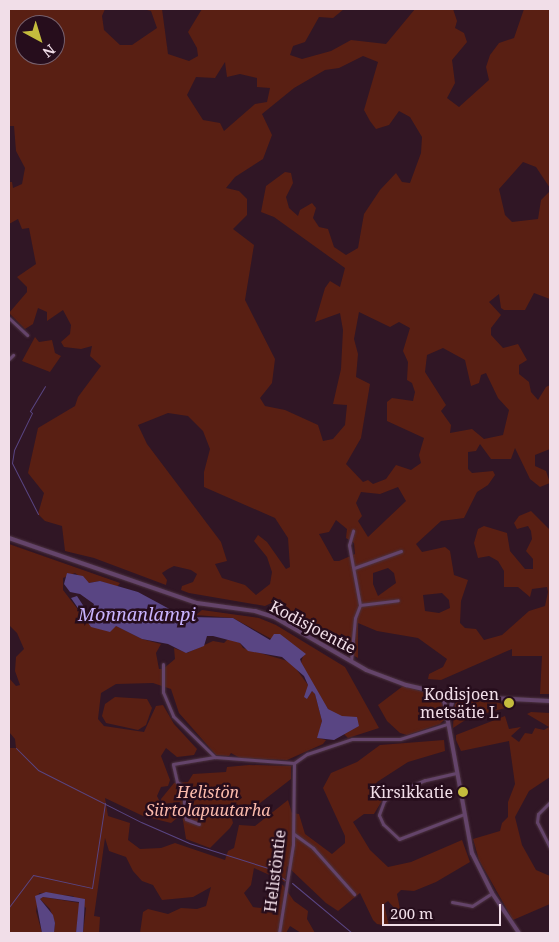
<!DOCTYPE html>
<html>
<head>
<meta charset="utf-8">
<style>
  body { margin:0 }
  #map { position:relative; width:559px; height:942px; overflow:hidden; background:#301625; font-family:"Noto Serif",serif }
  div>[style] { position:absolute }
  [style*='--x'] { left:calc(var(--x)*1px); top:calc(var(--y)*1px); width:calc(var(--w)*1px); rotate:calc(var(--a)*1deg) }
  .green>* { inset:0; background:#591f13 }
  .water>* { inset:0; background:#594583 }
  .stream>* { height:1px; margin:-0.5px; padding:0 0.5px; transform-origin:0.5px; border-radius:0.5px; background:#594583 }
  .roads { filter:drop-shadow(0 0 1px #4b3240) drop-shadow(0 0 1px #4b3240) }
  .minor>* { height:3px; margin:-1.5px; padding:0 1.5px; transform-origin:1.5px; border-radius:1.5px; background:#64446a }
  .tertiary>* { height:4px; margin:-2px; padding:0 2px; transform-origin:2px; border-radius:2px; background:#64446a }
  .dots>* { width:14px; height:14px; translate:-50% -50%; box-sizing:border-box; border:2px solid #260d1c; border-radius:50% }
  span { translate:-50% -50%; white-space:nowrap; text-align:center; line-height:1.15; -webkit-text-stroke:5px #260d1c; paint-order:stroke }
  .street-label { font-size:16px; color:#f1dee8 }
  .poi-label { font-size:16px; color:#f1dee8 }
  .right { translate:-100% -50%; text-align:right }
  .park-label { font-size:16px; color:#fcbbac; font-style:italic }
  .water-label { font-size:18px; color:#c8b3fd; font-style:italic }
  .frame { position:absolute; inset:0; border:10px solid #f1dee8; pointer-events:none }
  .north { position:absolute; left:15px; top:15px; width:50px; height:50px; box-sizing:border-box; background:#260d1c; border:1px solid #77616e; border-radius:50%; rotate:141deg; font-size:14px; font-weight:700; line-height:20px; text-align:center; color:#f1dee8 }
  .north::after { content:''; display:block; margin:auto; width:18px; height:22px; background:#c5bc3d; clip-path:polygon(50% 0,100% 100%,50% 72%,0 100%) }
  .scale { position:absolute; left:382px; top:904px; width:119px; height:22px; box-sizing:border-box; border:2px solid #f1dee8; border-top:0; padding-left:6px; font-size:15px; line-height:18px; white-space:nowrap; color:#f1dee8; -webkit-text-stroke:4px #260d1c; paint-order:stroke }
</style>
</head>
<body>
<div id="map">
  <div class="green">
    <i style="clip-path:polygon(evenodd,9px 9px,105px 9px,102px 16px,104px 30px,120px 45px,132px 45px,157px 28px,151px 11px,143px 9px,162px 9px,168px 54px,189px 61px,198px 56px,197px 48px,188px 32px,202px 9px,344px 9px,333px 18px,319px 17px,305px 42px,293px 46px,290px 55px,302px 59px,331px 51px,351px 40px,386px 44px,415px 9px,453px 9px,457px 21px,455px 28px,464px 33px,467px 42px,452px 60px,455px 83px,447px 98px,459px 107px,489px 80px,486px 67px,490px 55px,499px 43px,514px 38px,524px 9px,550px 9px,550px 188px,536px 167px,523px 162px,499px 189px,505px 215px,512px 222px,538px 219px,541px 200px,550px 191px,550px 299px,534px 293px,525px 310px,504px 310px,501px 308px,499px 294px,489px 302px,501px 315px,491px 328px,491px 335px,503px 348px,518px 344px,527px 360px,519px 365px,519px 374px,529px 382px,531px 392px,538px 400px,546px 387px,550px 385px,550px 449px,535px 455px,535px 466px,546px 471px,550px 483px,540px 487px,530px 479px,515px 448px,511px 459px,491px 459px,480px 444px,476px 451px,468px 452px,468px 469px,472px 473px,493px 471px,495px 475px,488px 485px,477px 492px,464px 518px,441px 521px,416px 544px,422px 552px,445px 547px,450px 551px,454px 575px,468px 580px,461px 601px,460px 623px,465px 628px,476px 629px,484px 640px,502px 635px,529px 611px,545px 606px,548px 592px,547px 587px,532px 589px,530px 597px,518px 587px,504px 587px,504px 571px,498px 561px,489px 556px,478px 558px,474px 543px,478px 529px,484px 526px,507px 533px,510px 551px,525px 569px,533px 569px,533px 559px,526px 551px,532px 539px,531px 531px,528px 526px,517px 529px,514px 523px,519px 516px,531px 511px,550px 530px,550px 694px,540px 694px,542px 656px,512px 656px,512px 649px,441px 680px,428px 679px,429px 674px,443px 667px,447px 659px,418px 638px,377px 631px,358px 623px,358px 658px,282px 614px,287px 607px,280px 599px,265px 606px,189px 593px,181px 590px,182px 586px,193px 582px,197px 574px,191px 570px,174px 566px,168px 569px,162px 573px,167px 580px,166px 585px,94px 558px,65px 551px,62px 526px,45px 521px,38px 514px,44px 493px,28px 473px,38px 428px,75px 406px,78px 397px,101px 366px,90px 356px,92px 346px,81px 349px,64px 347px,61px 342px,70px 334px,71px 325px,63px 310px,47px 321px,47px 312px,38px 308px,33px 324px,25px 329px,9px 313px,27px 292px,27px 287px,17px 277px,36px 264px,29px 228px,22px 229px,18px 219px,9px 224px,9px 182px,12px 182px,13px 188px,22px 184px,25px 168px,16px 151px,14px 126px,9px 126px,9px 9px,25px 25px,55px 25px,55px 55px,25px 55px,25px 25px,9px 9px,363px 56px,378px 62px,364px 110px,370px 121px,376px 129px,389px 125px,399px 111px,410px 117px,422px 137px,421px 153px,410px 183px,402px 182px,396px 173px,380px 190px,364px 214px,358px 248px,346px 255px,334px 247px,328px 229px,319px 227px,313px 218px,316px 208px,312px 203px,300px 210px,298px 216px,289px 208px,286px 197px,293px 183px,291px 173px,285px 172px,266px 186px,261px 212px,274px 217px,345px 268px,340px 287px,330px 281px,325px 288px,315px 322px,340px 313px,343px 330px,341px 369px,333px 404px,347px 405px,345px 425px,333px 439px,323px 441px,318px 425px,285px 410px,265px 406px,260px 398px,272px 383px,275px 359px,245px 300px,254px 245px,233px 229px,247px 215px,247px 199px,239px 191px,226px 188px,235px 177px,263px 159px,272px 135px,262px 114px,294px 88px,325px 70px,339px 68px,363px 56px,9px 9px,225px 62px,227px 77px,240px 74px,257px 78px,257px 87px,270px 88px,267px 102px,255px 104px,224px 131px,220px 123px,203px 120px,187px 95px,196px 77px,215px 78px,225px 62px,9px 9px,359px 312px,390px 327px,399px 322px,410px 328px,403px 351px,408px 362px,407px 380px,412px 383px,415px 392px,413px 401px,392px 398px,387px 402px,387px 421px,424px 438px,419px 455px,421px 463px,411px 470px,396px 465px,386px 479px,373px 484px,368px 480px,363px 482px,346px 464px,361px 438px,370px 384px,356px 377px,358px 354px,354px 339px,359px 312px,9px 9px,443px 348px,465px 360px,471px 386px,479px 383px,481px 375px,486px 373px,498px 398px,509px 410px,503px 435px,484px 439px,472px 429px,450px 433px,451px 425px,441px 411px,446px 405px,425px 372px,427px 355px,443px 348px,9px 9px,168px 413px,188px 416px,203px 431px,210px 449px,204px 472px,204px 487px,275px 518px,288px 538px,290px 567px,286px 569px,267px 542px,258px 535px,254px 541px,267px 557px,272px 572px,270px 584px,256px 595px,245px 585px,222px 578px,215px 564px,227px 561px,221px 542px,147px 444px,138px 425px,168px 413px,9px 9px,398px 487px,406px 501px,368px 537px,358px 521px,362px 516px,356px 503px,361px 492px,380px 494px,398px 487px,9px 9px,336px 520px,347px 529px,346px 538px,354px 543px,355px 554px,339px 561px,334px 561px,319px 534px,329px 532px,336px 520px,9px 9px,388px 568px,394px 573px,396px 583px,378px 596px,373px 584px,373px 573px,388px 568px,9px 9px,442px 593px,449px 600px,450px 608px,439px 613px,425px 611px,423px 595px,442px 593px)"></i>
    <i style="clip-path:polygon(35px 337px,39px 342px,52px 340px,55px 353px,61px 356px,50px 372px,22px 361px)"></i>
    <i style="clip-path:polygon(9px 544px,120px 583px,117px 587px,100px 581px,89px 583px,75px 573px,63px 578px,63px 590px,86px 620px,116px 626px,142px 639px,161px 644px,156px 653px,159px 669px,163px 669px,175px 659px,174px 648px,187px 653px,213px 641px,224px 643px,229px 638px,240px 643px,243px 648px,291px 662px,308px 685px,307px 699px,312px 691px,315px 694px,322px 721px,318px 738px,326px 740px,323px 744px,287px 760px,240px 758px,231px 753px,229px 756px,216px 755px,179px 713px,171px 689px,153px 683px,116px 684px,101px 693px,98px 719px,104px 726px,144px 732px,156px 706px,163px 705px,174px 724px,197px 749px,194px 755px,177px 757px,166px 748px,161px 756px,170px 780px,168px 786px,161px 787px,157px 796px,162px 806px,176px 805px,177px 818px,171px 823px,143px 816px,105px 798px,108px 816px,130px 823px,128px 840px,140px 849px,161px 848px,175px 843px,225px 860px,228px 851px,234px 848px,239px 825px,255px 826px,288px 800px,292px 813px,299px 814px,305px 834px,332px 854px,345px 843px,345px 836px,323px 788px,331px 773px,357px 762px,380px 745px,444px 740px,445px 751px,408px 762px,377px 782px,373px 788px,383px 799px,374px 814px,364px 814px,353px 822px,370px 850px,388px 867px,411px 862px,462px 840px,470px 862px,436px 882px,414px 891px,401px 890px,397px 894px,400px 909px,397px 911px,388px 901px,384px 904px,389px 926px,377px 924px,373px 920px,360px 893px,338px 911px,326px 903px,287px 866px,285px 882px,254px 868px,251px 885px,244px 893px,253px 907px,261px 908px,273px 881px,283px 885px,294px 901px,308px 911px,307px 919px,315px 933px,301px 933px,290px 926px,286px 933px,140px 933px,143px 912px,148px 909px,168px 914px,181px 908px,197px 909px,206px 906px,211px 887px,193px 897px,162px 900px,153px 885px,142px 881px,133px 871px,126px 857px,109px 851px,105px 838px,94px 916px,100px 917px,99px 933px,83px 933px,86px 908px,73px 896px,39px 893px,36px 911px,42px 933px,9px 933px,9px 748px,16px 748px,15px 739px,9px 732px,9px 678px,16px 686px,20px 685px,15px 671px,16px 657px,24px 649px,17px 633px,9px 625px)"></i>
    <i style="clip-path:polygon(202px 610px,259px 618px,276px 625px,345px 667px,379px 728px,348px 738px,344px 734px,352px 727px,328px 709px,320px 698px,301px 663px,303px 656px,233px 618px,196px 615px)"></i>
    <i style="clip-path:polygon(403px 686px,437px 696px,443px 705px,444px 720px,440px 724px,407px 735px,400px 733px,387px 721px,378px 705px)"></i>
    <i style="clip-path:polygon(115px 697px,147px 699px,152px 708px,146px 725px,138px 730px,106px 723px,102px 716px,105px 704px)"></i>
    <i style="clip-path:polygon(463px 700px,470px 717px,453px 728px,454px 708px,456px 702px)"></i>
    <i style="clip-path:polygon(469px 701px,497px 702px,509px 707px,475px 716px,467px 702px)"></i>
    <i style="clip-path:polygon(531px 712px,550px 713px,550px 777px,529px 791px,515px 817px,522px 845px,536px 870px,550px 876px,550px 904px,513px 920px,479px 860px,473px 839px,500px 831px,502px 823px,508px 817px,508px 802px,515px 784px,509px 741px,461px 751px,456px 740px,456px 735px,505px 716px,509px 729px,521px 727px,511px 736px,519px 742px,525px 733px,532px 734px,535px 728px,544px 730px,549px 727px,527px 714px)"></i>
    <i style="clip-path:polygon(249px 765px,291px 766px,291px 779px,246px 814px,231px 815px,233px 823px,230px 828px,210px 848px,186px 839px,180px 802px,162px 804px,161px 799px,174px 783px,188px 782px,193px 774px,226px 772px,227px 767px)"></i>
    <i style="clip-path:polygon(43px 897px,80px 903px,76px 933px,54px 933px,55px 923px,50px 909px,40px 899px)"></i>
  </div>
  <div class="water">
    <i style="clip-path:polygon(67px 573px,83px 576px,89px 583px,100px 581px,138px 592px,175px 612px,191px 617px,233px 618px,270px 640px,274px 634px,280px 634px,306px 654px,300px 659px,301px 662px,328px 709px,342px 716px,357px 717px,359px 726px,334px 740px,317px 738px,322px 721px,315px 694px,312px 691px,307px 699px,304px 697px,308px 685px,304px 676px,282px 657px,248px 651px,240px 643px,213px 636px,207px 636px,204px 646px,186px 653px,168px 644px,142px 639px,116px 626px,110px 632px,91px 627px,71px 598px,77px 596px,90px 616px,94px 604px,80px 594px,70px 592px,64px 584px)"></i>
    <i style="clip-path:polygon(46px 892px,85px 899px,83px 933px,76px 933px,79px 902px,43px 897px,40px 899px,53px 915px,55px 923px,54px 933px,42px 933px,35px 896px)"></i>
  </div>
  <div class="stream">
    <i style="--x:38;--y:514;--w:57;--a:-117"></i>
    <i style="--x:12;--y:463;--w:13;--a:-81"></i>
    <i style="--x:14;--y:450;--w:41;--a:-64.1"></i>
    <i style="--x:32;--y:413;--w:3;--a:-135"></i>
    <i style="--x:30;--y:411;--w:29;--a:-59"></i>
    <i style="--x:16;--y:748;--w:31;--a:45"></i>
    <i style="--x:38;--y:770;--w:115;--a:26.8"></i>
    <i style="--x:141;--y:822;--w:52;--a:23.6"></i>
    <i style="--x:189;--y:843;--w:83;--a:17.6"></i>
    <i style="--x:268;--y:868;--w:21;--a:35"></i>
    <i style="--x:292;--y:883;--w:78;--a:39.8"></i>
    <i style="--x:9;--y:907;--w:40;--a:-53"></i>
    <i style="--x:33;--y:875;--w:60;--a:12.4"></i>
    <i style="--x:92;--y:888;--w:86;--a:-81.3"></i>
  </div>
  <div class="roads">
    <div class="minor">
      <i style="--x:9;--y:318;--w:25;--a:43"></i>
      <i style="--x:9;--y:359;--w:6;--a:-45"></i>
      <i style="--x:354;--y:568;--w:50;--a:-19.9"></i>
      <i style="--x:360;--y:605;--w:38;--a:-7"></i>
      <i style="--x:351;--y:661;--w:43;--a:-84.7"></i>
      <i style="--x:355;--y:618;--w:14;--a:-69"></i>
      <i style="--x:360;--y:605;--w:61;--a:-100.4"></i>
      <i style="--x:349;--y:545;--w:15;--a:-74"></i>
      <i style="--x:163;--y:664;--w:28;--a:90"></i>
      <i style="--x:163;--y:692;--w:26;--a:67"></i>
      <i style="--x:173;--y:716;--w:59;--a:44.3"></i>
      <i style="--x:215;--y:757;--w:79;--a:4.3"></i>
      <i style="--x:456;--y:773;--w:32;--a:167"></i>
      <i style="--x:425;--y:780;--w:36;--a:157"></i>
      <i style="--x:392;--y:794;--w:11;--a:139"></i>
      <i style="--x:384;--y:801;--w:15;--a:110"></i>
      <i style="--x:379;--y:815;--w:10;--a:66"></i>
      <i style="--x:383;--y:824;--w:22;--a:43"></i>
      <i style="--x:399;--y:839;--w:70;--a:-21"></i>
      <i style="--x:550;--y:802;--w:17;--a:135"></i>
      <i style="--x:538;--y:814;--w:8;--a:97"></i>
      <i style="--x:537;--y:822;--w:29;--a:63"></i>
      <i style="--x:199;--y:824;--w:14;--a:-159"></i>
      <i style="--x:186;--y:819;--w:5;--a:-112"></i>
      <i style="--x:184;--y:814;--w:27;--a:-90"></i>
      <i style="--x:184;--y:787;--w:9;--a:-144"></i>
      <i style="--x:177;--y:782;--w:18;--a:-103"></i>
      <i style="--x:173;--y:764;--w:42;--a:-9.7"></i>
      <i style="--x:294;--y:834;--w:24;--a:36"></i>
      <i style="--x:313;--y:848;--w:62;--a:48.3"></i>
      <i style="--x:452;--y:902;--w:20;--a:11"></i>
      <i style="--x:472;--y:906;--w:24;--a:-33"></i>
      <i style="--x:279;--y:933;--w:89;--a:-81"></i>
      <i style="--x:293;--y:845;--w:82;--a:-89.3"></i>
      <i style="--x:294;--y:763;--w:16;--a:-35"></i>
      <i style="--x:307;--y:754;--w:47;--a:-18.4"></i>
      <i style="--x:352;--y:739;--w:48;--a:0"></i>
      <i style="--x:400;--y:739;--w:49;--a:-17.7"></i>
    </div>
    <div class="tertiary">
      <i style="--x:9;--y:538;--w:199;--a:19.1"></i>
      <i style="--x:197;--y:603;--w:59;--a:7.9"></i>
      <i style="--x:255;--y:611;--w:20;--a:18"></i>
      <i style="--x:274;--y:617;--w:106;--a:29.9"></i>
      <i style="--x:366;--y:670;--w:43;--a:20.6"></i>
      <i style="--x:406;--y:685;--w:49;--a:12.9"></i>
      <i style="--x:454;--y:696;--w:96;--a:3"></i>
      <i style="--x:443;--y:694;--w:162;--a:79.7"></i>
      <i style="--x:472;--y:853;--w:45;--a:63.4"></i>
      <i style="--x:492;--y:893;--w:48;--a:56"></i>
      <i style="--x:447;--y:719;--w:24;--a:-73"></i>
    </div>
  </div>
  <div class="dots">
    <i style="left:509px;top:703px;background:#c5bc3d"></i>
    <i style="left:463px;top:792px;background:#c5bc3d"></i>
  </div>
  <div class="street-label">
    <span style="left:313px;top:627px;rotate:28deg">Kodisjoentie</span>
    <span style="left:275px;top:871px;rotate:-83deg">Helistöntie</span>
  </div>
  <div class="poi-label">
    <span class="right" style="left:499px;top:703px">Kodisjoen<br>metsätie L</span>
    <span class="right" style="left:453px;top:792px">Kirsikkatie</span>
  </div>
  <div class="park-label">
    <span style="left:208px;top:801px">Helistön<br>Siirtolapuutarha</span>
  </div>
  <div class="water-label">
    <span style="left:137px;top:614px">Monnanlampi</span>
  </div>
  <div class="frame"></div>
  <div class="north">N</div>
  <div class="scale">200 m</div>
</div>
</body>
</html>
